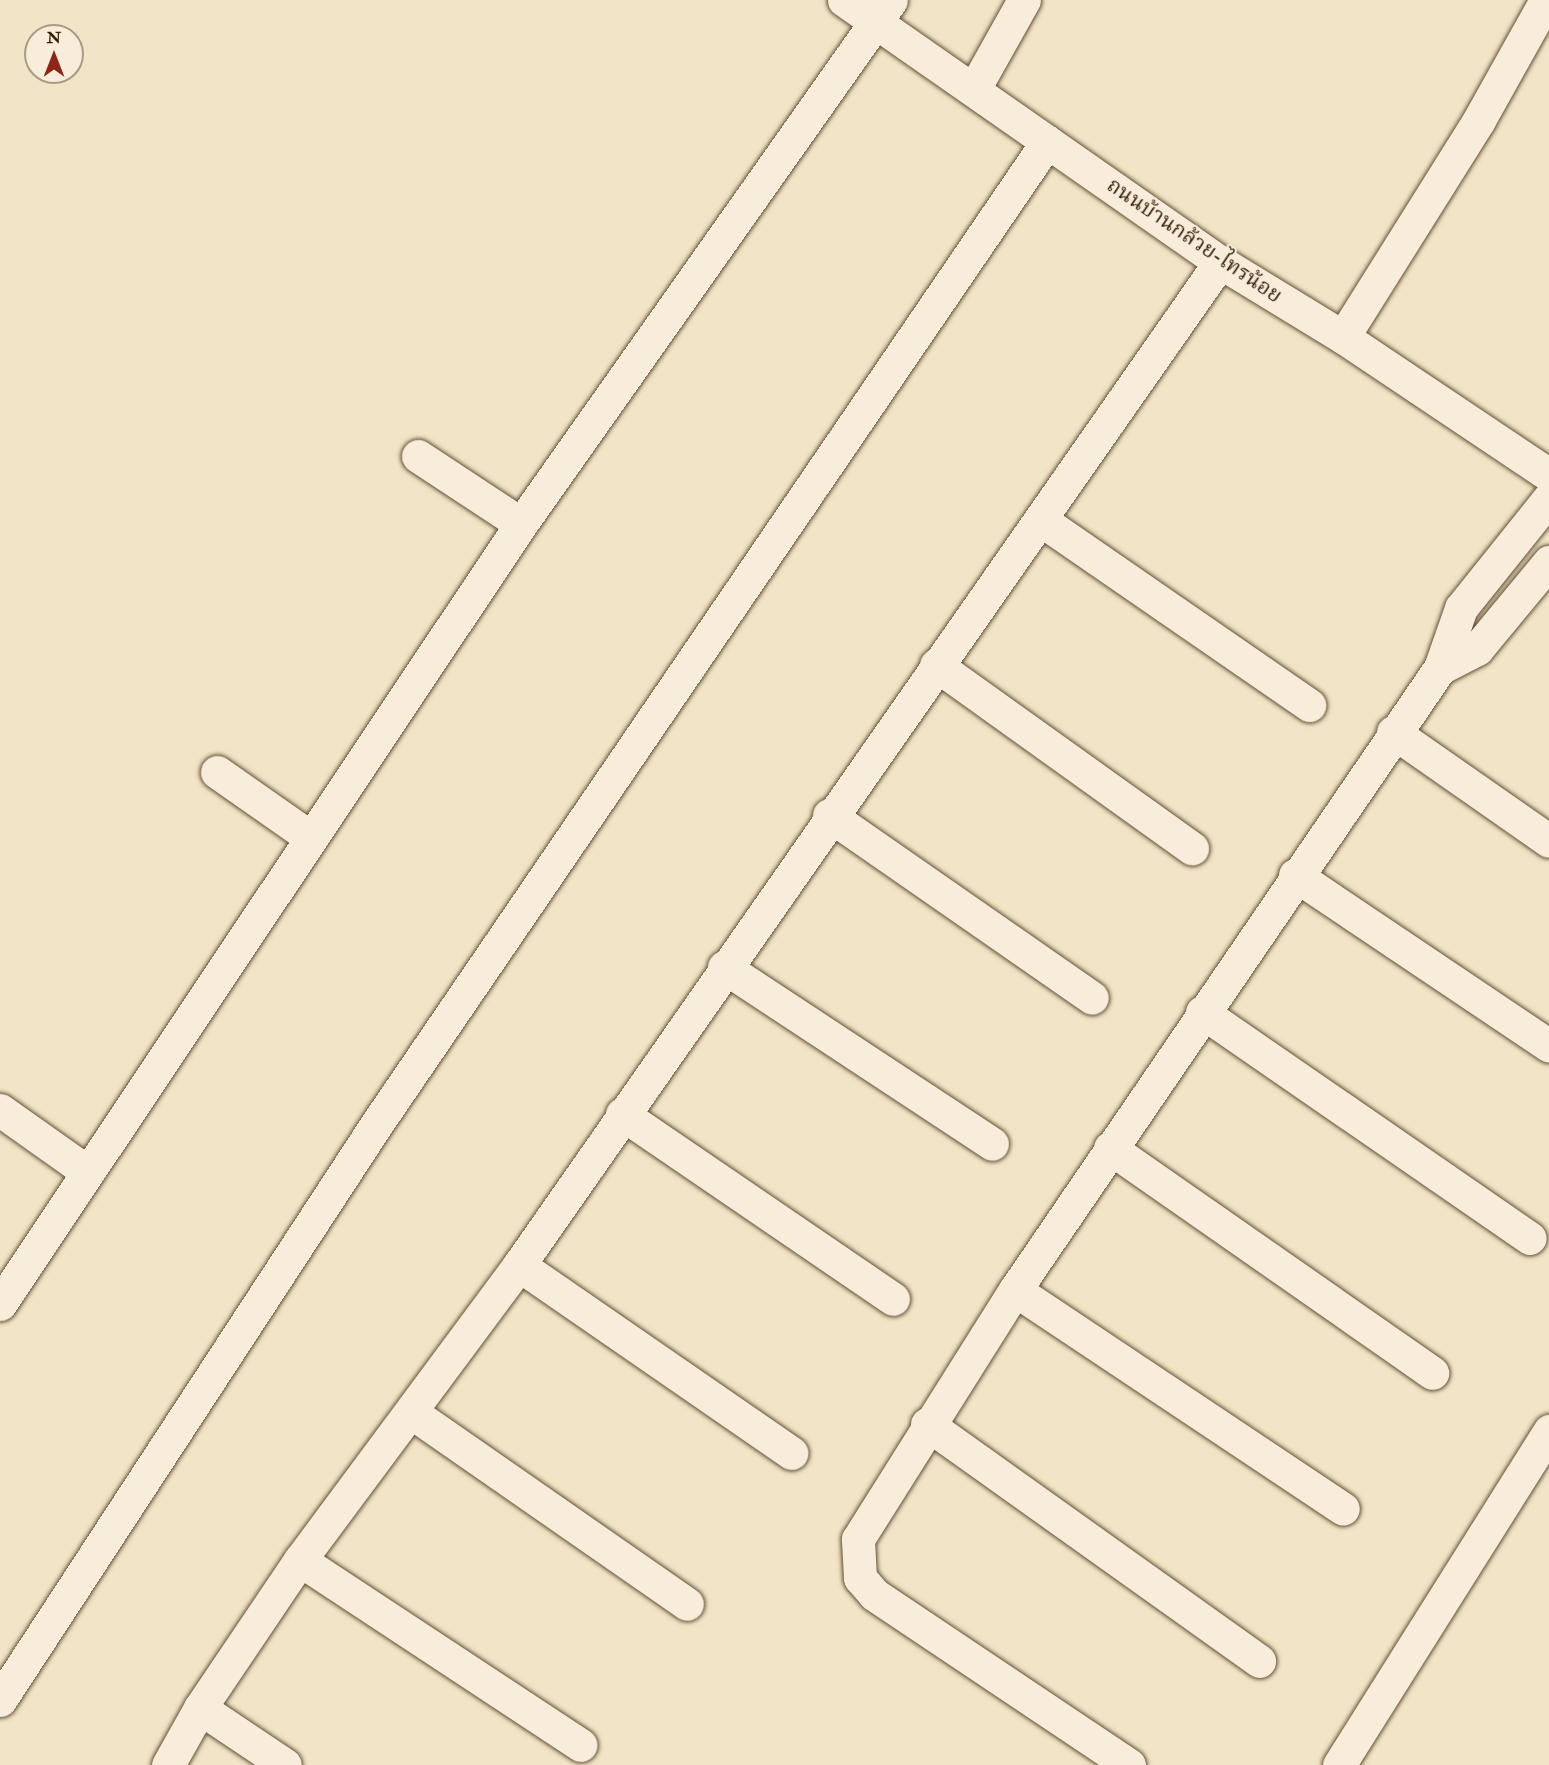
<!DOCTYPE html>
<html>
<head>
<meta charset="utf-8">
<style>
  body { margin:0 }
  #map { position:relative; width:1549px; height:1765px; overflow:hidden; background:#f2e4c6; font-family:"IM FELL Double Pica","Noto Serif Thai",serif }
  div>[style] { position:absolute }
  [style*='--x'] { left:calc(var(--x)*1px); top:calc(var(--y)*1px); width:calc(var(--w)*1px); rotate:calc(var(--a)*1deg) }
  .roads { filter:drop-shadow(0 0 2px #635036) drop-shadow(0 0 2px #635036) }
  .minor>* { height:33px; margin:-16.5px; padding:0 16.5px; transform-origin:16.5px; border-radius:16.5px; background:#f7edda }
  span { translate:-50% -50%; white-space:nowrap; text-align:center; line-height:1.15; -webkit-text-stroke:4.5px #f7edda; paint-order:stroke }
  .street-label { font-size:21px; color:#331f06 }
  .north { position:absolute; left:24px; top:24px; width:60px; height:60px; box-sizing:border-box; background:#f7edda; border:2px solid #a99b85; border-radius:50%; rotate:0deg; font-size:16px; font-weight:700; line-height:24px; text-align:center; color:#331f06 }
  .north::after { content:''; display:block; margin:auto; width:21px; height:27px; background:#8f2418; clip-path:polygon(50% 0,100% 100%,50% 72%,0 100%) }
</style>
</head>
<body>
<div id="map">
  <div class="roads">
    <div class="minor">
      <i style="--x:844;--y:0;--w:458;--a:34.9"></i>
      <i style="--x:1220;--y:262;--w:144;--a:31.4"></i>
      <i style="--x:1343;--y:337;--w:248;--a:33.8"></i>
      <i style="--x:974;--y:89;--w:102;--a:-60.7"></i>
      <i style="--x:1343;--y:337;--w:256;--a:-57.9"></i>
      <i style="--x:1479;--y:120;--w:137;--a:-60.8"></i>
      <i style="--x:418;--y:456;--w:123;--a:33.4"></i>
      <i style="--x:1041;--y:520;--w:326;--a:34.6"></i>
      <i style="--x:936;--y:665;--w:315;--a:35.6"></i>
      <i style="--x:1440;--y:668;--w:42;--a:-27.2"></i>
      <i style="--x:1477;--y:649;--w:113;--a:-50.4"></i>
      <i style="--x:1393;--y:732;--w:190;--a:34.9"></i>
      <i style="--x:217;--y:772;--w:113;--a:35"></i>
      <i style="--x:829;--y:815;--w:320;--a:34.8"></i>
      <i style="--x:1295;--y:875;--w:306;--a:33.9"></i>
      <i style="--x:724;--y:967;--w:321;--a:33.4"></i>
      <i style="--x:1202;--y:1012;--w:398;--a:34.6"></i>
      <i style="--x:0;--y:1110;--w:105;--a:35.3"></i>
      <i style="--x:622;--y:1114;--w:328;--a:34.3"></i>
      <i style="--x:1110;--y:1148;--w:393;--a:34.9"></i>
      <i style="--x:519;--y:1265;--w:331;--a:34.6"></i>
      <i style="--x:1015;--y:1290;--w:394;--a:33.7"></i>
      <i style="--x:0;--y:1304;--w:938;--a:-56.26"></i>
      <i style="--x:521;--y:524;--w:641;--a:-54.77"></i>
      <i style="--x:411;--y:1412;--w:336;--a:34.8"></i>
      <i style="--x:927;--y:1424;--w:408;--a:35.5"></i>
      <i style="--x:300;--y:1560;--w:336;--a:33.4"></i>
      <i style="--x:0;--y:1700;--w:691;--a:-56.82"></i>
      <i style="--x:378;--y:1122;--w:1187;--a:-55.68"></i>
      <i style="--x:200;--y:1708;--w:102;--a:33.8"></i>
      <i style="--x:168;--y:1765;--w:65;--a:-60.7"></i>
      <i style="--x:200;--y:1708;--w:179;--a:-56"></i>
      <i style="--x:300;--y:1560;--w:367;--a:-53.4"></i>
      <i style="--x:519;--y:1265;--w:1224;--a:-55.05"></i>
      <i style="--x:1129;--y:1765;--w:307;--a:-146.2"></i>
      <i style="--x:874;--y:1594;--w:21;--a:-131"></i>
      <i style="--x:860;--y:1578;--w:39;--a:-93"></i>
      <i style="--x:858;--y:1539;--w:294;--a:-57.8"></i>
      <i style="--x:1015;--y:1290;--w:753;--a:-55.66"></i>
      <i style="--x:1440;--y:668;--w:64;--a:-70.7"></i>
      <i style="--x:1461;--y:608;--w:141;--a:-51.3"></i>
      <i style="--x:1339;--y:1765;--w:395;--a:-57.8"></i>
    </div>
  </div>
  <div class="street-label">
    <span style="left:1194px;top:241px;rotate:34deg">ถนนบ้านกล้วย-ไทรน้อย</span>
  </div>
  <div class="north">N</div>
</div>
</body>
</html>
